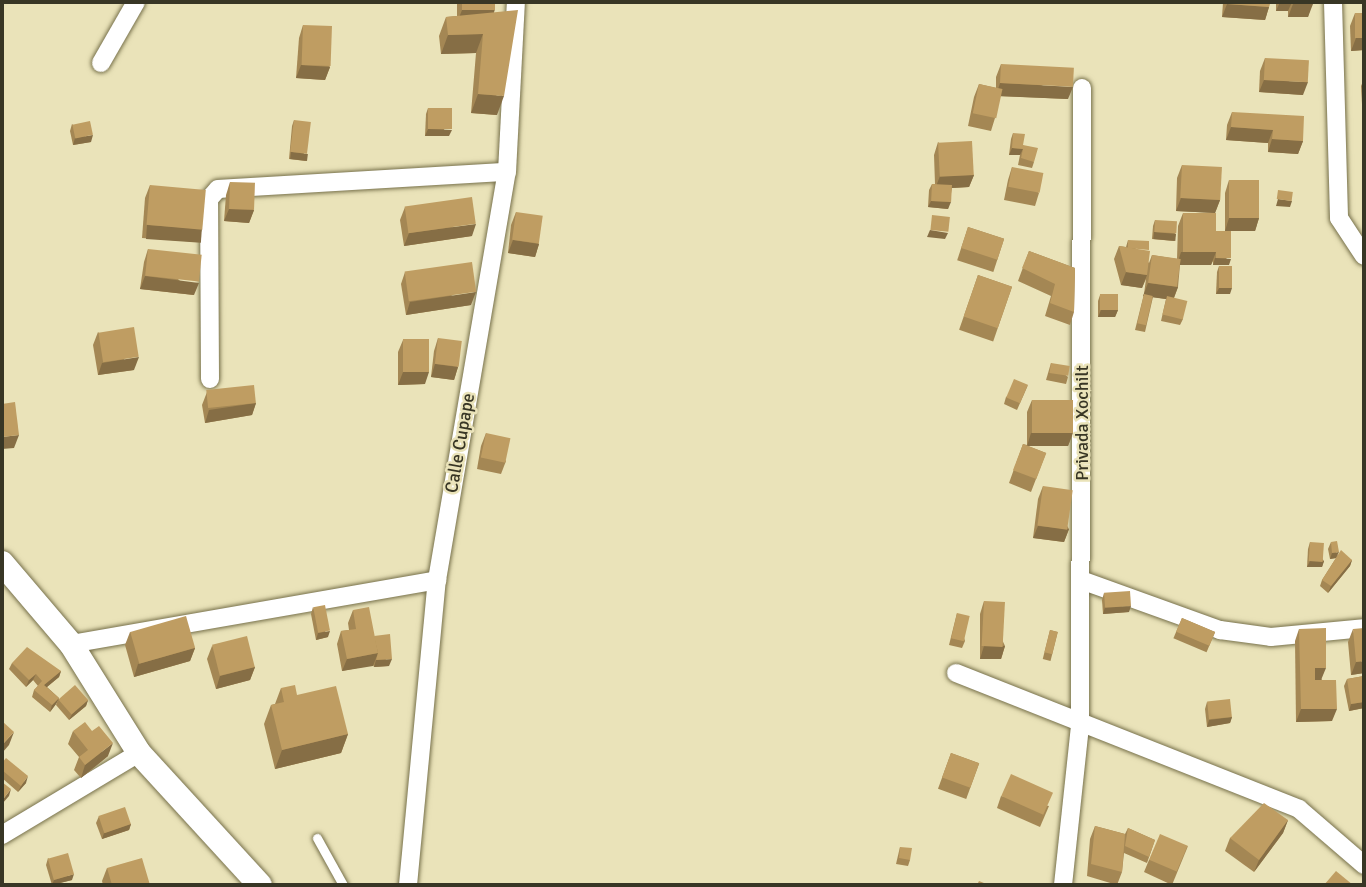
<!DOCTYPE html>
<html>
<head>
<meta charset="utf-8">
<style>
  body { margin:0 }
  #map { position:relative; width:1366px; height:887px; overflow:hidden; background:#eae3b9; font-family:Signika,sans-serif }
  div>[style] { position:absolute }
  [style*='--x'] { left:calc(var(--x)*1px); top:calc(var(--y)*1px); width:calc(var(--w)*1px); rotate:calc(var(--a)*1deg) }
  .roads { filter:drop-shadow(0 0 2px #77714b) drop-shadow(0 0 2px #77714b) }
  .lane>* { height:9px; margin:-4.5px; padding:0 4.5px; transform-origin:4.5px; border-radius:4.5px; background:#fff }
  .street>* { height:18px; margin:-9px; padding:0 9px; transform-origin:9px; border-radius:9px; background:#fff }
  .secondary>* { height:24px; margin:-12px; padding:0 12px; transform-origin:12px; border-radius:12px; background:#fff }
  .wall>* { inset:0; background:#a48754; transform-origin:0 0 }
  .shaded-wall>* { inset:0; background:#866e45; transform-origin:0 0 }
  .building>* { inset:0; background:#bf9d62; transform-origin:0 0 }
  span { translate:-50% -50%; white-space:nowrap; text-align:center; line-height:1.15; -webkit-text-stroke:5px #eae3b9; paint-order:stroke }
  .street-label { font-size:18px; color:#383625 }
  .frame { position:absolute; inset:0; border:4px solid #383625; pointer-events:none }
</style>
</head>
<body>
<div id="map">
  <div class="roads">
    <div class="lane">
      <i style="--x:317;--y:838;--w:54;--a:61"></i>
    </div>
    <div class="street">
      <i style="--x:1333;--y:2;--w:216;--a:88.4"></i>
      <i style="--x:1339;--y:218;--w:45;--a:56.7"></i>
      <i style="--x:101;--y:63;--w:70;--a:-60.2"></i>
      <i style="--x:210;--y:379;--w:180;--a:-90.3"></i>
      <i style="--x:209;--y:199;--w:13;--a:-48"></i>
      <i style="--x:218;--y:189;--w:289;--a:-3.4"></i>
      <i style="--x:1081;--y:580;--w:148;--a:19.8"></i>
      <i style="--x:1220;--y:630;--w:51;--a:7.8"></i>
      <i style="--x:1271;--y:637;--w:93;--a:-5.5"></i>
      <i style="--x:71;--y:644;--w:372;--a:-9.9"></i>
      <i style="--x:956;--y:673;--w:369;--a:21.6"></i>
      <i style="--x:1299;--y:809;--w:86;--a:40.7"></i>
      <i style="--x:2;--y:835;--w:160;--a:-30.9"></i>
      <i style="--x:408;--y:885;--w:306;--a:-84.6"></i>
      <i style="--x:437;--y:580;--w:414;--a:-80.3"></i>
      <i style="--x:507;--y:172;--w:170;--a:-87"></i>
      <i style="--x:1063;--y:885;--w:160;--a:-83.9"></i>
      <i style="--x:1080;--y:726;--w:638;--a:-89.82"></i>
    </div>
    <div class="secondary">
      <i style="--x:2;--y:563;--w:106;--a:49.6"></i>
      <i style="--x:71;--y:644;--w:128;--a:58"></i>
      <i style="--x:139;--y:753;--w:179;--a:47.5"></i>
    </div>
  </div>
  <div class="wall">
    <i style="clip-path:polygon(457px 2px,495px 2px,494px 12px,497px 115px,471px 113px,476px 53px,441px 54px,439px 36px,446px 17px,457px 16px)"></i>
    <i style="clip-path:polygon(1223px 2px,1270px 2px,1269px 7px,1265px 20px,1222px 17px)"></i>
    <i style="clip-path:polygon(1276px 2px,1312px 2px,1308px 17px,1288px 17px,1288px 11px,1276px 11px)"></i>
    <i style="clip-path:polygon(1355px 13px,1364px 13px,1364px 50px,1351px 51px,1350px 26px)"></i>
    <i style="clip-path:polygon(303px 25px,330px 67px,325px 80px,296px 78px,299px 38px)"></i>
    <i style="clip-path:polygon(1265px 58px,1303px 95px,1259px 92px,1260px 71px)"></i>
    <i style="clip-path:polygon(1001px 64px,1068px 99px,1000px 96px,995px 118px,991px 131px,968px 126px,974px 97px,979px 84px,996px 88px,996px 77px)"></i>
    <i style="clip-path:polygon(1364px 79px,1364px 104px,1362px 104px,1361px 86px)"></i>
    <i style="clip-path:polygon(428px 108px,449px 136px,425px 136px,426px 114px)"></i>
    <i style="clip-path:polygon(1232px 112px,1303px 141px,1298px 154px,1268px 152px,1268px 143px,1226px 140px,1227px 125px)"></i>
    <i style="clip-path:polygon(294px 120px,306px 161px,289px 159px,292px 126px)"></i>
    <i style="clip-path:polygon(72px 124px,91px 142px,73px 145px,70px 131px)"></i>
    <i style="clip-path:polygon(1013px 133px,1023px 145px,1034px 162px,1032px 168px,1018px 165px,1020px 155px,1009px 155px,1011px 139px)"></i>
    <i style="clip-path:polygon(938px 142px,974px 175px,969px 187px,952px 188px,948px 209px,928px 207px,929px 190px,932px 184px,935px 184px,934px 155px)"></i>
    <i style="clip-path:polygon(1182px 165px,1220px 200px,1215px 213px,1176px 211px,1177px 178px)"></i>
    <i style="clip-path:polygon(1012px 167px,1039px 193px,1035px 206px,1004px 200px,1008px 180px)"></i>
    <i style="clip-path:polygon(1229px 180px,1259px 218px,1255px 231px,1225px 231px,1225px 193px)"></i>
    <i style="clip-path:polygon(230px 182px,254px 210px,249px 223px,224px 221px,226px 195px)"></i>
    <i style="clip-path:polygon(150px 185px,202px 229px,198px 242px,142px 238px,145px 198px)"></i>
    <i style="clip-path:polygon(405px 207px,472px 236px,404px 246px,400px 220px)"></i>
    <i style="clip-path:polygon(516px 212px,539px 244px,535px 257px,508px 253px,511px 225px)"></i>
    <i style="clip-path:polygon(1183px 213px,1216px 231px,1229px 265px,1213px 265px,1213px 261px,1211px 265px,1180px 265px,1178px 287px,1174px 298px,1183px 319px,1180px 325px,1161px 321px,1166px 299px,1153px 297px,1145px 332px,1135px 330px,1144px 294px,1146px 279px,1142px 288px,1121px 285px,1114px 259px,1119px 246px,1126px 247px,1128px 240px,1149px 263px,1152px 255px,1177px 259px,1178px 226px)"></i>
    <i style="clip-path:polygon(1155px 220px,1176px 234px,1174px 241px,1152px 239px,1153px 226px)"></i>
    <i style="left:968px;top:227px;width:38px;height:35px;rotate:18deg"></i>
    <i style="clip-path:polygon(148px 249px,194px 295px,140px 289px,144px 262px)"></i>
    <i style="clip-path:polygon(1029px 251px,1075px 268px,1074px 312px,1070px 325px,1045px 316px,1051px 296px,1018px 281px)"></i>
    <i style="clip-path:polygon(1219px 266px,1230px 294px,1216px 294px,1217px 272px)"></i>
    <i style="clip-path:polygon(405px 272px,471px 305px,406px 315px,401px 284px)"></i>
    <i style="left:978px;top:275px;width:36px;height:58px;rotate:19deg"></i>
    <i style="clip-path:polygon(1100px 295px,1118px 310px,1115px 317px,1098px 317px,1098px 301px)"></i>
    <i style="clip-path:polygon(98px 332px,134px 370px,98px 375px,93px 345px)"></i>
    <i style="clip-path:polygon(438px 338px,458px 367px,454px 380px,431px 377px,434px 351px)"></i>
    <i style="clip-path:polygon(403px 340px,425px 384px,398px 385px,398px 352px)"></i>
    <i style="clip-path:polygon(1051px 363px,1068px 377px,1066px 384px,1046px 380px)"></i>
    <i style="clip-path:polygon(1028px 385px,1017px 410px,1004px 404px,1006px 397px)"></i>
    <i style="clip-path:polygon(207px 392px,256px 403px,252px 415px,205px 423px,202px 405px)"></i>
    <i style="clip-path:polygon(1032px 400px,1073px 433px,1068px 446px,1028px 446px,1046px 453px,1031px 492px,1009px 483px,1023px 444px,1027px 445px,1027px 412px)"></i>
    <i style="clip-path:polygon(486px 433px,506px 461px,501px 474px,477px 469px,481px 446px)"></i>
    <i style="clip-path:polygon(1043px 486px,1069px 529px,1064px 542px,1033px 538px,1038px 499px)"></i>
    <i style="clip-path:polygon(1310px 542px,1324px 561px,1322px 567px,1307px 567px,1308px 549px)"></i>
    <i style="clip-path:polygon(1331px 542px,1337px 555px,1352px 560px,1350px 566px,1328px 593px,1320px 586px,1322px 580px,1336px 558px,1330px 559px,1328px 549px)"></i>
    <i style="clip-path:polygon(1104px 593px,1129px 612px,1103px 614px,1102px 600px)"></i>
    <i style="clip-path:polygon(984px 601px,1005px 646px,1001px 659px,980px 659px,980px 614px)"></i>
    <i style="clip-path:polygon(313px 607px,328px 637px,316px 640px,311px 614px)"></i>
    <i style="clip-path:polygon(353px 610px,374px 636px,389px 666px,374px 667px,373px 665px,342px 671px,337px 644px,341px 631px,349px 630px,348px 623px)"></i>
    <i style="clip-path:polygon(957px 613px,965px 641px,962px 648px,949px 645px)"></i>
    <i style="left:1182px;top:618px;width:36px;height:22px;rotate:23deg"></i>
    <i style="clip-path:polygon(1299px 629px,1322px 680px,1332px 721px,1296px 722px,1295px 641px)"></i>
    <i style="clip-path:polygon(1353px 629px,1364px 673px,1351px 675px,1348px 642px)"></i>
    <i style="left:1050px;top:630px;width:8px;height:30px;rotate:14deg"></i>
    <i style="clip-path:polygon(130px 632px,195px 648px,190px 661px,134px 677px,125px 645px)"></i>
    <i style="clip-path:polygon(212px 646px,255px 667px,250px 680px,216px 689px,207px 659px)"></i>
    <i style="clip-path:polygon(12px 663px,61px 671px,59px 677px,47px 687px,59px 698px,56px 704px,50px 712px,32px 697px,34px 690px,38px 686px,33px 680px,26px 687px,9px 669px)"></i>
    <i style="clip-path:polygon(1364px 676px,1364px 708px,1349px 711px,1344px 686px,1347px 679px)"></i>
    <i style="clip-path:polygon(281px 688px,348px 734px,341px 753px,275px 769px,264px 724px,271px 705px,275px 704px)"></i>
    <i style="clip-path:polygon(58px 699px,88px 700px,86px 706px,69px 720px,56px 705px)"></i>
    <i style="clip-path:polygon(1207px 702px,1232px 717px,1230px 723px,1207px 727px,1205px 709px)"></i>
    <i style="clip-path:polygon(73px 731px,108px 756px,81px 778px,74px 770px,79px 757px,68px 744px)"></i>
    <i style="left:951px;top:753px;width:30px;height:38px;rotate:20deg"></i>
    <i style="clip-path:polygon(2px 763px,26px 783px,18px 792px,2px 778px)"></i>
    <i style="clip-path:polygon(1001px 796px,1049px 806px,1040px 827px,997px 808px)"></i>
    <i style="clip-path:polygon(99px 816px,131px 824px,129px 830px,102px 839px,96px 823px)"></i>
    <i style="clip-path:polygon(1288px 820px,1283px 833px,1254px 872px,1225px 851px,1230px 838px)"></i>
    <i style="clip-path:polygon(1095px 826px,1125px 834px,1128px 828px,1155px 840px,1147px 863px,1124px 853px,1122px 872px,1117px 885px,1087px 876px,1090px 839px)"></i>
    <i style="clip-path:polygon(1188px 846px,1172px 885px,1144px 872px,1149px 860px)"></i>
    <i style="clip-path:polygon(900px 847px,910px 860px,908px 866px,896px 864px)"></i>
    <i style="clip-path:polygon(48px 858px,72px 880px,52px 885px,46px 865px)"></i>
    <i style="clip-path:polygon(107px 868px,150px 885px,103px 885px,102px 881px)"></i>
  </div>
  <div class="shaded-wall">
    <i style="clip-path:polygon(390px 2px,409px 2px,408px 3px,389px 4px)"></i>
    <i style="clip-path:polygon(1280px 2px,1292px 2px,1288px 11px,1276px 11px)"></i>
    <i style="clip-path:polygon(1227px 4px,1269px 7px,1265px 20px,1222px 17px)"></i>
    <i style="clip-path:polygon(1293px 4px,1313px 4px,1308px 17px,1288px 17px)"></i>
    <i style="clip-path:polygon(495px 9px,491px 22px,457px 23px,462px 10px)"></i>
    <i style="clip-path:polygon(483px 34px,476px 53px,441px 54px,448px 35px)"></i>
    <i style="clip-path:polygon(1356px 38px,1364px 38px,1364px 50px,1351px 51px)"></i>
    <i style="clip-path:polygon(301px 65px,330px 67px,325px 80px,296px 78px)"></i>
    <i style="clip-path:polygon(1264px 80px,1308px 82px,1303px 95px,1259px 92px)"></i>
    <i style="clip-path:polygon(1000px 83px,1073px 87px,1068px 99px,996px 96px)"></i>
    <i style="clip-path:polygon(478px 94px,504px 96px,497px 115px,471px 113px)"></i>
    <i style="clip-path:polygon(1231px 127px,1273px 130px,1268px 143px,1226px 140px)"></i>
    <i style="clip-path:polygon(428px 129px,452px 130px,449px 136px,425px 136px)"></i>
    <i style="clip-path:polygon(93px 135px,91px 142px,73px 145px,75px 138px)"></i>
    <i style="clip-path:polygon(1272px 139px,1303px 141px,1298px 154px,1268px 152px)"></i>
    <i style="clip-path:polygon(1012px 148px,1023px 149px,1020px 155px,1009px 155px)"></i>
    <i style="left:291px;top:152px;width:17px;height:7px;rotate:7deg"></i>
    <i style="clip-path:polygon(974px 175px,969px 187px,935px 189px,940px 176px)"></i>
    <i style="clip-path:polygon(1181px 198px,1220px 200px,1215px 213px,1176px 211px)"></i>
    <i style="clip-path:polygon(1278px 199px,1292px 201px,1290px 207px,1276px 206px)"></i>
    <i style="clip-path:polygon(931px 201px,951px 202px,948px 209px,928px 207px)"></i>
    <i style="clip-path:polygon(229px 209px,254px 210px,249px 223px,224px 221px)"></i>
    <i style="clip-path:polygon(1229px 218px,1259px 218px,1255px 231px,1225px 231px)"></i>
    <i style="clip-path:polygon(476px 224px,472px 236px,404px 246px,409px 233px)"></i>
    <i style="left:147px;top:225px;width:55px;height:14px;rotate:4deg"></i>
    <i style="clip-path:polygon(930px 230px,948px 233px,945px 239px,927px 237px)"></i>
    <i style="left:1154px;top:232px;width:22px;height:7px;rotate:5deg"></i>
    <i style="clip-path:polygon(513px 240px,539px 244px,535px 257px,508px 253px)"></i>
    <i style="clip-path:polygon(1181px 252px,1216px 252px,1211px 265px,1177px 265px)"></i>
    <i style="clip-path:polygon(1215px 258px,1231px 259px,1229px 265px,1213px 265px)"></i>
    <i style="clip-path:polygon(1126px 272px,1147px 275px,1142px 288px,1121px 285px)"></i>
    <i style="clip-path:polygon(145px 276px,199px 283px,194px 295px,140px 289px)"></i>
    <i style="clip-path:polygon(1148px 283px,1178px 287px,1173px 300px,1143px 296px)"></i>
    <i style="clip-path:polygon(1219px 288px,1232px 288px,1230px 294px,1216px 294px)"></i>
    <i style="clip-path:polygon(476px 292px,471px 305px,406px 315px,410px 302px)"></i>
    <i style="clip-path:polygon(1101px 310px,1118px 310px,1115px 317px,1098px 317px)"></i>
    <i style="clip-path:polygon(139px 357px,134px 370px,98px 375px,102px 363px)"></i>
    <i style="clip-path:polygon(435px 364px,458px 367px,454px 380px,431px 377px)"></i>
    <i style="clip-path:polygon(403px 372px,429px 372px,425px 384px,398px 385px)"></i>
    <i style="clip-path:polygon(256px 403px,252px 415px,205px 423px,209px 410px)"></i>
    <i style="clip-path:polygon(1031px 433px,1073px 433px,1068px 446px,1027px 446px)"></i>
    <i style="clip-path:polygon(19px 435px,14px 448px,2px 449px,2px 437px)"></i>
    <i style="clip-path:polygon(1038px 526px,1069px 529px,1064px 542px,1033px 538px)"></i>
    <i style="clip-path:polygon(1339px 552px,1336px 558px,1330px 559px,1332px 553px)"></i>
    <i style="clip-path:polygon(1352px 560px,1350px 566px,1328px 593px,1331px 586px)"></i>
    <i style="clip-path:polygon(1310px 561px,1324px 561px,1322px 567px,1307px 567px)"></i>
    <i style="clip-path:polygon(1131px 606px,1129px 612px,1103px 614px,1105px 607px)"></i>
    <i style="clip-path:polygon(330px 631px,328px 637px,316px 640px,318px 633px)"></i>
    <i style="clip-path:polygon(984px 646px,1005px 646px,1001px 659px,980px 659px)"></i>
    <i style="clip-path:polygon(195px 648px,190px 661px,134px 677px,138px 664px)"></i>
    <i style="clip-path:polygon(378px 653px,373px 666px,342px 671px,347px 659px)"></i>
    <i style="clip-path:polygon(392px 659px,389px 666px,374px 667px,376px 660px)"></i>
    <i style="clip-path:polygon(1364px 661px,1364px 673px,1351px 675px,1356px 662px)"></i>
    <i style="clip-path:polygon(255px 667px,250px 680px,216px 689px,220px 676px)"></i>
    <i style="clip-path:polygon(1315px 668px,1326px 668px,1321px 680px,1310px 681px)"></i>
    <i style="clip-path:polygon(61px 671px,59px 677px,42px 691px,44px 685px)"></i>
    <i style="clip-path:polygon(36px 674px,33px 680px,26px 687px,29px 680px)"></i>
    <i style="clip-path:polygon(59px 698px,56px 704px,50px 712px,52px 705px)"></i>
    <i style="clip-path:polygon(88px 700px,86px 706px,69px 720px,72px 714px)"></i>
    <i style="clip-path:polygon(1364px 702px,1364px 708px,1349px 711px,1351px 704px)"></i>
    <i style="clip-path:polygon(1301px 709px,1337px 709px,1332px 721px,1296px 722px)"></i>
    <i style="clip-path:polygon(1232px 717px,1230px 723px,1207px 727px,1209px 720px)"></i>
    <i style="clip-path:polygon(14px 732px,9px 745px,2px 753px,2px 745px)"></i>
    <i style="clip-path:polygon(348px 734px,341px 753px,275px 769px,282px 750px)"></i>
    <i style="clip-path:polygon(113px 743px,108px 756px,81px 778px,85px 765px)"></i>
    <i style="clip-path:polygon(28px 776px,26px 783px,18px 792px,21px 786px)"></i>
    <i style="clip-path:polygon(11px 789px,9px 796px,2px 804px,4px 798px)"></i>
    <i style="clip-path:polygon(1288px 820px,1283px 833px,1254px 872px,1259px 860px)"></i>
    <i style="clip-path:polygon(131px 824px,129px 830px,102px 839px,104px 833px)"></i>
    <i style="clip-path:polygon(74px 874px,72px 880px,52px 885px,54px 880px)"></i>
  </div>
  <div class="building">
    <i style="left:462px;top:2px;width:33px;height:8px"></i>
    <i style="clip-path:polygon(1227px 2px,1270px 2px,1269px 7px,1227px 4px)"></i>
    <i style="left:1293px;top:2px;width:19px;height:2px"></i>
    <i style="clip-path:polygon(518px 10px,504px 96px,478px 94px,483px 34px,448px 35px,446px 17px)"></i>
    <i style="left:1355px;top:13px;width:9px;height:25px"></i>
    <i style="left:303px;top:25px;width:29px;height:40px;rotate:2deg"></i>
    <i style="left:1265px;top:58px;width:44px;height:22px;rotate:3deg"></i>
    <i style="left:1001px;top:64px;width:73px;height:19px;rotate:3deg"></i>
    <i style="left:979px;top:84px;width:24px;height:30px;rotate:12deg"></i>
    <i style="left:428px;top:108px;width:24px;height:21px"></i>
    <i style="clip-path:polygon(1232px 112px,1304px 116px,1303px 141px,1272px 139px,1273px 130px,1231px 127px)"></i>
    <i style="left:294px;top:120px;width:17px;height:32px;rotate:7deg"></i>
    <i style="left:90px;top:121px;width:14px;height:18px;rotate:78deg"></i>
    <i style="clip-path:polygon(1013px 133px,1025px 134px,1023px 145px,1038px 148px,1034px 162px,1021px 158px,1023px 149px,1012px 148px)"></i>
    <i style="left:972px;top:141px;width:34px;height:34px;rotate:87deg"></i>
    <i style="left:1182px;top:165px;width:40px;height:33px;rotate:3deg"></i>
    <i style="left:1012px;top:167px;width:32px;height:20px;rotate:11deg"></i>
    <i style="left:1229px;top:180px;width:30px;height:38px"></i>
    <i style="left:230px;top:182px;width:25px;height:27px;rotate:2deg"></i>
    <i style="left:932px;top:184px;width:20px;height:17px;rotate:3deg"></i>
    <i style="left:150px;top:185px;width:56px;height:40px;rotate:5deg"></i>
    <i style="left:1278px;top:190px;width:15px;height:9px;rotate:8deg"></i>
    <i style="left:472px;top:197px;width:27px;height:68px;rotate:82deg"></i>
    <i style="left:516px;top:212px;width:27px;height:28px;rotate:8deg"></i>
    <i style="left:1183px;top:213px;width:33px;height:39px"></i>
    <i style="left:932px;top:215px;width:18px;height:15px;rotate:6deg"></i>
    <i style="left:1155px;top:220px;width:22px;height:12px;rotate:3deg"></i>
    <i style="left:968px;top:227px;width:38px;height:22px;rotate:18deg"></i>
    <i style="left:1216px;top:231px;width:15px;height:27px"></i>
    <i style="clip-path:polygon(1128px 240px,1149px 241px,1149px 250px,1128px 248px)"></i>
    <i style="clip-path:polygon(1119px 246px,1150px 251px,1147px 275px,1126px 272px)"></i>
    <i style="left:148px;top:249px;width:54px;height:27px;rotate:6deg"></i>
    <i style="clip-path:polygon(1029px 251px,1075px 268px,1074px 312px,1050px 303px,1055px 284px,1022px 268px)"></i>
    <i style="left:1152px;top:255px;width:29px;height:28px;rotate:8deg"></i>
    <i style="left:472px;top:262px;width:30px;height:68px;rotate:82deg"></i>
    <i style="left:1219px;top:266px;width:13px;height:22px"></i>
    <i style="left:978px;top:275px;width:36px;height:44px;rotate:19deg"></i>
    <i style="left:1118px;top:294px;width:16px;height:18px;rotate:90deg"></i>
    <i style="left:1144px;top:294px;width:9px;height:30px;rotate:13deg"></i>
    <i style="left:1167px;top:296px;width:21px;height:19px;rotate:14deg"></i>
    <i style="left:134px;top:327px;width:30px;height:36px;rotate:81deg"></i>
    <i style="left:438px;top:338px;width:24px;height:26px;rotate:7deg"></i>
    <i style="left:429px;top:339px;width:33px;height:26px;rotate:90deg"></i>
    <i style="left:1051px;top:363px;width:19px;height:10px;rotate:9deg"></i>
    <i style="left:1014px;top:379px;width:15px;height:20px;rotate:23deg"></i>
    <i style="left:254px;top:385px;width:18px;height:48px;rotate:84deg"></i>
    <i style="left:1032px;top:400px;width:41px;height:33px"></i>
    <i style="clip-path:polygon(15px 402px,19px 435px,2px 437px,2px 404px)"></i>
    <i style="left:486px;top:433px;width:25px;height:25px;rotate:12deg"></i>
    <i style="left:1023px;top:444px;width:25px;height:28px;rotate:21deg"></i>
    <i style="left:1043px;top:486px;width:30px;height:40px;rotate:8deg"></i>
    <i style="clip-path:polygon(1337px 541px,1339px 552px,1332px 553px,1331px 542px)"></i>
    <i style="left:1310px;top:542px;width:14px;height:19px;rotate:4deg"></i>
    <i style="clip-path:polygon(1341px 550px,1352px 560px,1331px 586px,1322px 580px)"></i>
    <i style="left:1130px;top:591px;width:15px;height:26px;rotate:86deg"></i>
    <i style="left:984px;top:601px;width:21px;height:45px;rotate:3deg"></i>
    <i style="left:325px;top:605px;width:26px;height:12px;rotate:79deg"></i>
    <i style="clip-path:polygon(369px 607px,378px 653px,347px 659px,341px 631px,356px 629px,353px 610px)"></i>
    <i style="left:957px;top:613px;width:13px;height:26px;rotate:13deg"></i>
    <i style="left:186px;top:616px;width:33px;height:58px;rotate:74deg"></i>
    <i style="left:1182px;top:618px;width:36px;height:15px;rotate:23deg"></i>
    <i style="clip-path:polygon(1326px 628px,1326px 668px,1315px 668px,1315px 680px,1336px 680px,1337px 709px,1301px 709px,1299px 629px)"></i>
    <i style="clip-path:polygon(1364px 628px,1364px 661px,1356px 662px,1353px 629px)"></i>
    <i style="left:1050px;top:630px;width:8px;height:23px;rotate:14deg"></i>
    <i style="clip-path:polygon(390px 634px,392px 659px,376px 660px,378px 653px,374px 636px)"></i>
    <i style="left:247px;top:636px;width:32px;height:36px;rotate:76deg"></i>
    <i style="clip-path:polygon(27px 647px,61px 671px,44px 685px,59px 698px,52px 705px,34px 690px,42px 681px,36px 674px,29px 680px,12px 663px)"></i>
    <i style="clip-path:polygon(1364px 676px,1364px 702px,1351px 704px,1347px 679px)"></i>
    <i style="left:75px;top:685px;width:20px;height:22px;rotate:49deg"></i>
    <i style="clip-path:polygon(295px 685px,297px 695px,336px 686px,348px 734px,282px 750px,271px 705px,284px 702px,281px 688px)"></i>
    <i style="left:1230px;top:699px;width:18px;height:23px;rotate:84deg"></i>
    <i style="clip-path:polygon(2px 721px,14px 732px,2px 745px)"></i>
    <i style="clip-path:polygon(85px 722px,92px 731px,99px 726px,113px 743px,85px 765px,79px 757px,88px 750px,73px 731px)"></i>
    <i style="left:951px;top:753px;width:30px;height:26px;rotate:20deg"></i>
    <i style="clip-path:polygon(6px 758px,28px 776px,21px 786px,2px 770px,2px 763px)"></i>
    <i style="left:1011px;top:774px;width:46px;height:24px;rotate:24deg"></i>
    <i style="clip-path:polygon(2px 782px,11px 789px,4px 798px,2px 797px)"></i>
    <i style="clip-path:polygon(1264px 803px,1288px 820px,1259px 860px,1230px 838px)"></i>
    <i style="left:125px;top:807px;width:18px;height:28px;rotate:71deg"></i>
    <i style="clip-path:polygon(1095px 826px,1125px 834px,1122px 872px,1091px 864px)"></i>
    <i style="clip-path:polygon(1128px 828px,1155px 840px,1149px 857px,1125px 846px)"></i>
    <i style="left:1160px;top:834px;width:30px;height:28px;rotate:23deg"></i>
    <i style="clip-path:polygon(900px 847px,912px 848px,910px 860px,899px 858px)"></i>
    <i style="left:68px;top:853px;width:22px;height:21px;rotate:74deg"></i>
    <i style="clip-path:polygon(142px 858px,150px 885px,135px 885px,134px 884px,129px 885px,112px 885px,107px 868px)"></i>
    <i style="clip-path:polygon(1336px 871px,1353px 885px,1324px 885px)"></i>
    <i style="clip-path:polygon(979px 881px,989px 885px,977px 885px)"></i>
  </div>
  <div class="street-label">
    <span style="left:1082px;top:423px;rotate:-90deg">Privada Xochilt</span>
    <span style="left:460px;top:443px;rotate:-80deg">Calle Cupape</span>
  </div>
  <div class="frame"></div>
</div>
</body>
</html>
